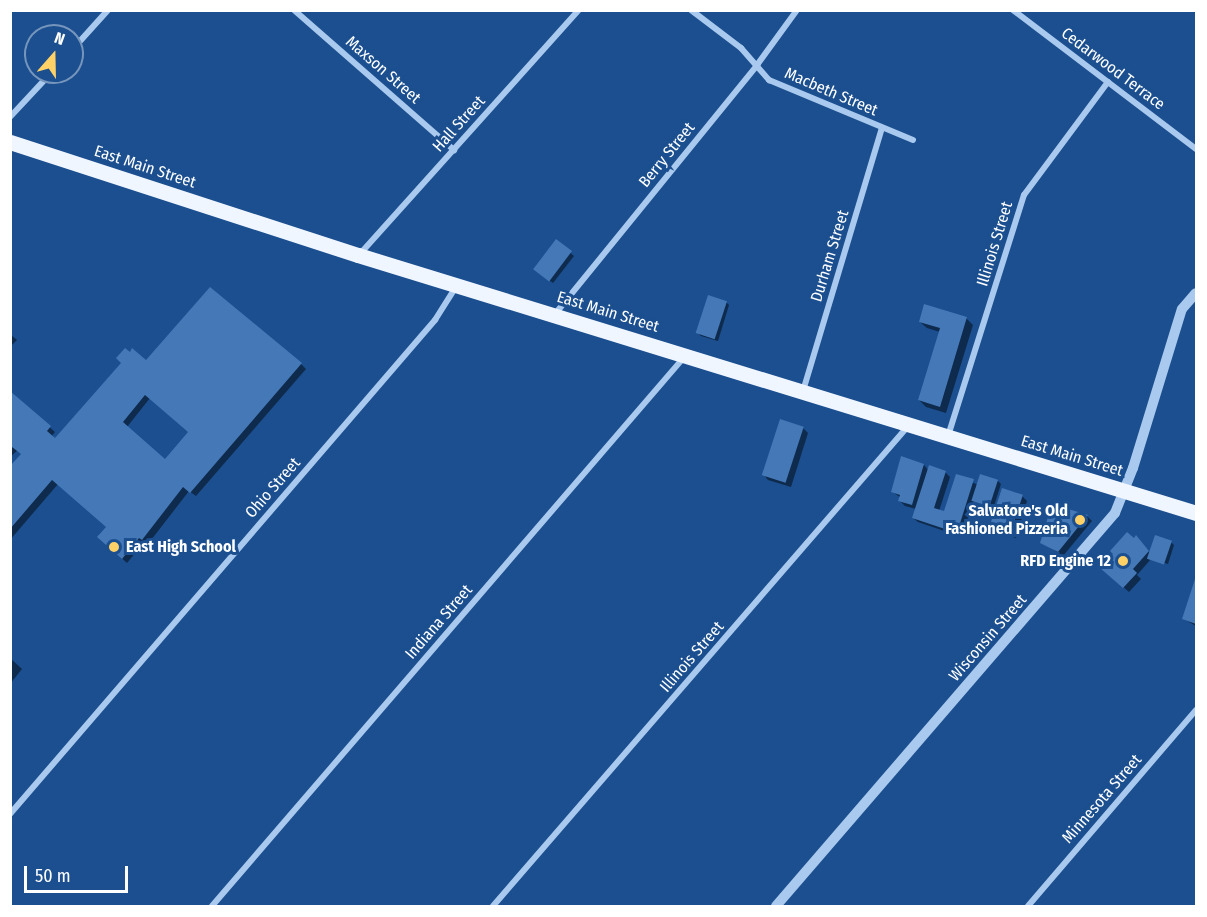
<!DOCTYPE html>
<html>
<head>
<meta charset="utf-8">
<style>
  body { margin:0 }
  #map { position:relative; width:1207px; height:917px; overflow:hidden; background:#1b4f8f; font-family:"Fira Sans Condensed",sans-serif }
  div>[style] { position:absolute }
  [style*='--x'] { left:calc(var(--x)*1px); top:calc(var(--y)*1px); width:calc(var(--w)*1px); rotate:calc(var(--a)*1deg) }
  .shadow>* { inset:0; background:#0007 }
  .building>* { inset:0; background:#4478b7; transform-origin:0 0 }
  .minor>* { height:6px; margin:-3px; padding:0 3px; transform-origin:3px; border-radius:3px; background:#a9c9ee }
  .tertiary>* { height:10px; margin:-5px; padding:0 5px; transform-origin:5px; border-radius:5px; background:#a9c9ee }
  .primary>* { height:15px; margin:-7.5px; padding:0 7.5px; transform-origin:7.5px; border-radius:7.5px; background:#f0f6ff }
  .dots>* { width:16px; height:16px; translate:-50% -50%; box-sizing:border-box; border:3px solid #1b4f8f; border-radius:50% }
  span { translate:-50% -50%; white-space:nowrap; text-align:center; line-height:1.15; -webkit-text-stroke:6px #1b4f8f; paint-order:stroke }
  .street-label { font-size:16px; color:#fff }
  .poi-label { font-size:16px; color:#fff; font-weight:700 }
  .right { translate:-100% -50%; text-align:right }
  .left { translate:0 -50%; text-align:left }
  .frame { position:absolute; inset:0; border:12px solid #fff; pointer-events:none }
  .north { position:absolute; left:24px; top:24px; width:60px; height:60px; box-sizing:border-box; background:#1b4f8f; border:2px solid #7695bc; border-radius:50%; rotate:20deg; font-size:16px; font-weight:700; line-height:24px; text-align:center; color:#fff }
  .north::after { content:''; display:block; margin:auto; width:21px; height:27px; background:#ffd166; clip-path:polygon(50% 0,100% 100%,50% 72%,0 100%) }
  .scale { position:absolute; left:24px; top:866px; width:104px; height:27px; box-sizing:border-box; border:3px solid #fff; border-top:0; padding-left:8px; font-size:18px; line-height:21px; white-space:nowrap; color:#fff; -webkit-text-stroke:4px #1b4f8f; paint-order:stroke }
</style>
</head>
<body>
<div id="map">
  <div class="shadow">
    <i style="clip-path:polygon(556px 241px,574px 256px,553px 283px,538px 272px)"></i>
    <i style="clip-path:polygon(726px 302px,729px 305px,718px 341px,701px 336px,698px 333px)"></i>
    <i style="clip-path:polygon(966px 318px,973px 325px,946px 413px,926px 407px,919px 400px,940px 332px,927px 328px,920px 322px)"></i>
    <i style="clip-path:polygon(10px 334px,17px 340px,10px 347px)"></i>
    <i style="clip-path:polygon(evenodd,146px 362px,301px 364px,306px 369px,196px 496px,189px 491px,148px 544px,145px 541px,127px 563px,104px 542px,108px 527px,58px 484px,10px 540px,10px 468px,23px 454px,18px 450px,10px 457px,10px 393px,55px 432px,51px 437px,55px 440px,146px 362px,150px 398px,190px 432px,165px 461px,127px 427px,150px 398px)"></i>
    <i style="clip-path:polygon(803px 428px,808px 433px,791px 487px,768px 480px,764px 475px)"></i>
    <i style="clip-path:polygon(902px 458px,924px 465px,928px 470px,945px 472px,950px 477px,939px 511px,945px 513px,957px 475px,978px 485px,998px 481px,1001px 484px,993px 509px,974px 501px,962px 537px,918px 522px,913px 518px,916px 509px,905px 506px,900px 501px,901px 498px,893px 492px)"></i>
    <i style="clip-path:polygon(1022px 496px,1027px 501px,1016px 538px,996px 532px,991px 527px)"></i>
    <i style="clip-path:polygon(1053px 506px,1087px 516px,1092px 521px,1063px 556px,1042px 542px)"></i>
    <i style="clip-path:polygon(1134px 540px,1141px 542px,1151px 554px,1171px 542px,1174px 545px,1168px 564px,1151px 559px,1137px 575px,1141px 579px,1129px 592px,1107px 573px)"></i>
    <i style="clip-path:polygon(1196px 579px,1196px 626px,1184px 619px)"></i>
    <i style="clip-path:polygon(10px 658px,22px 669px,10px 684px)"></i>
  </div>
  <div class="building">
    <i style="left:556px;top:239px;width:20px;height:38px;rotate:37deg"></i>
    <i style="clip-path:polygon(evenodd,210px 287px,302px 363px,190px 493px,183px 487px,142px 540px,139px 538px,122px 559px,97px 537px,106px 527px,52px 480px,10px 529px,10px 466px,21px 454px,12px 447px,10px 449px,10px 391px,51px 426px,47px 431px,55px 438px,121px 363px,116px 358px,125px 348px,130px 352px,132px 348px,146px 360px,210px 287px,145px 395px,188px 432px,165px 459px,123px 422px,145px 395px)"></i>
    <i style="left:708px;top:295px;width:20px;height:40px;rotate:18deg"></i>
    <i style="clip-path:polygon(924px 304px,967px 317px,940px 407px,918px 400px,940px 328px,919px 322px)"></i>
    <i style="left:780px;top:419px;width:25px;height:59px;rotate:18deg"></i>
    <i style="clip-path:polygon(901px 456px,924px 464px,912px 505px,898px 501px,900px 495px,891px 492px)"></i>
    <i style="clip-path:polygon(929px 465px,946px 471px,934px 508px,944px 511px,956px 474px,974px 479px,957px 533px,912px 518px)"></i>
    <i style="left:980px;top:474px;width:19px;height:28px;rotate:18deg"></i>
    <i style="left:1002px;top:488px;width:22px;height:41px;rotate:18deg"></i>
    <i style="clip-path:polygon(1052px 504px,1088px 515px,1058px 552px,1040px 543px)"></i>
    <i style="clip-path:polygon(1127px 532px,1134px 538px,1136px 535px,1149px 551px,1133px 569px,1137px 573px,1123px 588px,1100px 568px,1113px 554px,1110px 551px)"></i>
    <i style="left:1155px;top:535px;width:18px;height:25px;rotate:19deg"></i>
    <i style="clip-path:polygon(1196px 576px,1196px 624px,1182px 619px)"></i>
  </div>
  <div class="minor">
    <i style="--x:294;--y:10;--w:213;--a:41.2"></i>
    <i style="--x:691;--y:10;--w:63;--a:37.2"></i>
    <i style="--x:741;--y:48;--w:43;--a:48.8"></i>
    <i style="--x:769;--y:80;--w:156;--a:22.6"></i>
    <i style="--x:1013;--y:10;--w:230;--a:37.2"></i>
    <i style="--x:72;--y:50;--w:54;--a:-48"></i>
    <i style="--x:10;--y:117;--w:62;--a:-47"></i>
    <i style="--x:359;--y:255;--w:329;--a:-48.1"></i>
    <i style="--x:555;--y:314;--w:321;--a:-50.9"></i>
    <i style="--x:757;--y:65;--w:68;--a:-54"></i>
    <i style="--x:803;--y:391;--w:275;--a:-73.3"></i>
    <i style="--x:948;--y:436;--w:253;--a:-72.5"></i>
    <i style="--x:1024;--y:195;--w:141;--a:-53.4"></i>
    <i style="--x:10;--y:814;--w:652;--a:-49.29"></i>
    <i style="--x:435;--y:320;--w:41;--a:-57.8"></i>
    <i style="--x:212;--y:906;--w:725;--a:-49.3"></i>
    <i style="--x:493;--y:906;--w:635;--a:-49.15"></i>
    <i style="--x:1028;--y:906;--w:258;--a:-49.4"></i>
  </div>
  <div class="tertiary">
    <i style="--x:776;--y:906;--w:519;--a:-49.22"></i>
    <i style="--x:1115;--y:513;--w:48;--a:-68.2"></i>
    <i style="--x:1133;--y:468;--w:166;--a:-72.9"></i>
    <i style="--x:1182;--y:309;--w:21;--a:-49"></i>
  </div>
  <div class="primary">
    <i style="--x:10;--y:142;--w:366;--a:18"></i>
    <i style="--x:358;--y:255;--w:877;--a:17.11"></i>
  </div>
  <div class="dots">
    <i style="left:1080px;top:520px;background:#ffd166"></i>
    <i style="left:114px;top:547px;background:#ffd166"></i>
    <i style="left:1123px;top:561px;background:#ffd166"></i>
  </div>
  <div class="street-label">
    <span style="left:1113px;top:69px;rotate:37deg">Cedarwood Terrace</span>
    <span style="left:383px;top:70px;rotate:41deg">Maxson Street</span>
    <span style="left:831px;top:92px;rotate:23deg">Macbeth Street</span>
    <span style="left:459px;top:124px;rotate:-48deg">Hall Street</span>
    <span style="left:667px;top:155px;rotate:-51deg">Berry Street</span>
    <span style="left:145px;top:167px;rotate:18deg">East Main Street</span>
    <span style="left:995px;top:244px;rotate:-73deg">Illinois Street</span>
    <span style="left:830px;top:256px;rotate:-73deg">Durham Street</span>
    <span style="left:608px;top:312px;rotate:17deg">East Main Street</span>
    <span style="left:1072px;top:456px;rotate:17deg">East Main Street</span>
    <span style="left:273px;top:488px;rotate:-49deg">Ohio Street</span>
    <span style="left:439px;top:622px;rotate:-49deg">Indiana Street</span>
    <span style="left:988px;top:638px;rotate:-49deg">Wisconsin Street</span>
    <span style="left:692px;top:657px;rotate:-49deg">Illinois Street</span>
    <span style="left:1102px;top:799px;rotate:-49deg">Minnesota Street</span>
  </div>
  <div class="poi-label">
    <span class="right" style="left:1068px;top:520px">Salvatore's Old<br>Fashioned Pizzeria</span>
    <span class="left" style="left:126px;top:547px">East High School</span>
    <span class="right" style="left:1111px;top:561px">RFD Engine 12</span>
  </div>
  <div class="frame"></div>
  <div class="north">N</div>
  <div class="scale">50 m</div>
</div>
</body>
</html>
